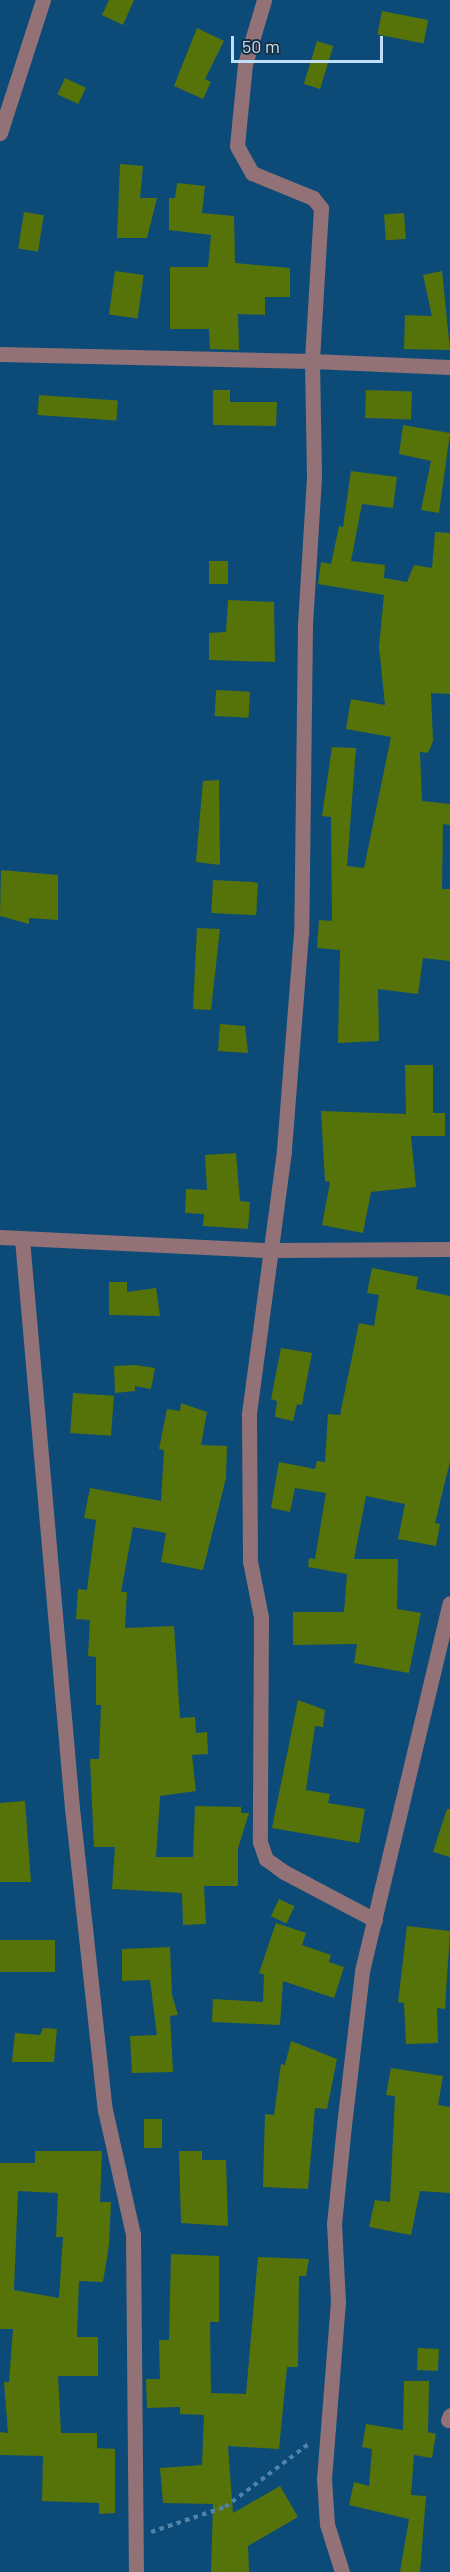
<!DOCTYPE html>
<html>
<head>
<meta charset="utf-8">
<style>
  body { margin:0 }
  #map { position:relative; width:450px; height:2572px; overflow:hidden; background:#0c4b77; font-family:Barlow,sans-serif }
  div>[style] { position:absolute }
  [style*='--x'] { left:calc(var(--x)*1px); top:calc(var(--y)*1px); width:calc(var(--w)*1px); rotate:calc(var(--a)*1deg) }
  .building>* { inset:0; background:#56730a; transform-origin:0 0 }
  .path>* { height:4px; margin-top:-2px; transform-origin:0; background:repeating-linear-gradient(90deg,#5183a8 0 4.5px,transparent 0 9px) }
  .minor>* { height:15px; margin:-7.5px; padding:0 7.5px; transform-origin:7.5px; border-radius:7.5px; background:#927177 }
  span { translate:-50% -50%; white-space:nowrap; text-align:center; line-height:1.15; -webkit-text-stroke:5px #183044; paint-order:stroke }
  .scale { position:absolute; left:231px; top:36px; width:152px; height:27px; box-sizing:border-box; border:3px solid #c2dff9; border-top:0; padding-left:8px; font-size:18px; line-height:21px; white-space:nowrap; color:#c2dff9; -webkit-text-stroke:4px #183044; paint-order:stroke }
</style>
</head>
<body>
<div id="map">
  <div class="building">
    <i style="clip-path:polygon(109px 0,134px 0,123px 25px,102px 15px)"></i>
    <i style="left:382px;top:11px;width:47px;height:24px;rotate:11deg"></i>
    <i style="clip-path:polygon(197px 28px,224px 41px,205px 79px,211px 82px,203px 99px,174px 86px)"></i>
    <i style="left:317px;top:41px;width:17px;height:45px;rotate:17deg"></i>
    <i style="left:65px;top:78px;width:23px;height:18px;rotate:25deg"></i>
    <i style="clip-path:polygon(120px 164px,143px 166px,140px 198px,157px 198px,147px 238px,117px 238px)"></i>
    <i style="clip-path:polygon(177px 183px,205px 186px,202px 213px,234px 216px,235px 263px,290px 268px,290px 297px,265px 297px,265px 315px,238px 314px,239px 350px,210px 349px,209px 329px,170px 329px,170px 267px,208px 267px,211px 235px,169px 230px,169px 198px,175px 198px)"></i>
    <i style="left:24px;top:212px;width:20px;height:37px;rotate:9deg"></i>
    <i style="left:404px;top:213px;width:26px;height:20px;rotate:86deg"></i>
    <i style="left:115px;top:271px;width:29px;height:44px;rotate:8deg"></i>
    <i style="clip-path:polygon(442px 271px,450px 350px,404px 349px,405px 315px,432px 316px,423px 275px)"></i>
    <i style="clip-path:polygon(213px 390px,230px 390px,230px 402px,277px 402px,276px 426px,213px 425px)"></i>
    <i style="left:366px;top:390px;width:46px;height:28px;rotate:2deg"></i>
    <i style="left:39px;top:395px;width:79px;height:20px;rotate:4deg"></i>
    <i style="clip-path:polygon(403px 425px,450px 433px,439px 513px,421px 510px,431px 461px,399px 454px)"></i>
    <i style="clip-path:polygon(351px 471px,397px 477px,393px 508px,362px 504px,351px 561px,385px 565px,384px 578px,407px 582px,414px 565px,432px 568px,435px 532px,450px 533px,450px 694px,431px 693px,433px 741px,428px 753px,420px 752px,422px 801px,450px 804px,450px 825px,443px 824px,442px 889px,450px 889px,450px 961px,423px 958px,418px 994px,378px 989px,379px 1041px,338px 1043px,340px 950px,317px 948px,319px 920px,332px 921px,331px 817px,322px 816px,332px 747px,356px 748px,347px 866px,364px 868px,391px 737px,346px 729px,351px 699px,385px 705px,379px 647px,384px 595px,318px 584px,321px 562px,331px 564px,339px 526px,343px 527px)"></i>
    <i style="left:209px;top:561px;width:19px;height:23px"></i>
    <i style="clip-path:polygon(228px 600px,274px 602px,275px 662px,209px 660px,209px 633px,226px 632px)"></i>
    <i style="left:216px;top:690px;width:34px;height:26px;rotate:3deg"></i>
    <i style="clip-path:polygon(219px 780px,220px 865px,196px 862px,203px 781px)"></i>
    <i style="clip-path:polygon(1px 870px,58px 875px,58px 920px,29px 918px,29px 924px,0 916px)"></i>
    <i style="left:213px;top:880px;width:45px;height:33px;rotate:3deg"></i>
    <i style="clip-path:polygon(197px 928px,220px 929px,211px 1010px,193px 1009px)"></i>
    <i style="clip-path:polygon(220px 1024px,245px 1026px,248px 1053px,218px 1051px)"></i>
    <i style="clip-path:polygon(405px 1065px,433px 1065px,433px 1113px,445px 1113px,445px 1136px,411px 1136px,416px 1187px,371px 1192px,363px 1233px,322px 1225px,330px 1182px,325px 1181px,321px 1111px,406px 1114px)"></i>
    <i style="clip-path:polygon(236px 1153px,240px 1201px,250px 1202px,248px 1229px,203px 1226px,204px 1214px,185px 1213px,186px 1189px,207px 1190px,205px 1155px)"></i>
    <i style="clip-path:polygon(372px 1268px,418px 1277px,416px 1289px,450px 1296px,450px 1461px,435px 1523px,440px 1524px,436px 1546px,398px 1539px,405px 1504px,366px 1496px,354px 1559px,398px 1559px,397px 1609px,421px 1613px,409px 1673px,354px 1663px,357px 1644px,293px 1645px,293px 1612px,344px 1612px,347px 1574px,308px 1567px,309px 1558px,315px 1559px,326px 1493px,295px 1488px,290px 1512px,271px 1508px,279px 1462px,315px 1469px,317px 1461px,325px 1462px,328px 1414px,340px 1415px,359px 1323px,374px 1326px,379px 1295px,367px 1293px)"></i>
    <i style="clip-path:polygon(109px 1282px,127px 1282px,127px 1292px,156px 1288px,160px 1316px,109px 1315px)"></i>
    <i style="clip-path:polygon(281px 1348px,312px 1353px,302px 1405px,297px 1404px,293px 1421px,275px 1417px,277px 1401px,271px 1399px)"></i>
    <i style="clip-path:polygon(135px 1365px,155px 1368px,151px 1389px,135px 1386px,135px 1391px,115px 1393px,114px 1366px)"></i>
    <i style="left:73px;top:1393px;width:41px;height:40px;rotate:4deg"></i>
    <i style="clip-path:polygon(181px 1403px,207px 1412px,201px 1445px,227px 1446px,226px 1478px,203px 1570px,161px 1562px,166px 1533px,133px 1527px,121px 1592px,127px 1592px,125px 1628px,174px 1626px,180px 1718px,195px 1717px,196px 1733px,207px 1732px,208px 1754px,192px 1755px,196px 1791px,160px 1796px,156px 1857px,193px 1857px,195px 1806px,241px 1807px,241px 1813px,249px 1813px,238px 1848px,238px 1886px,204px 1886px,206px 1924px,183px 1925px,182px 1893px,112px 1889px,115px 1847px,94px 1847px,90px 1759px,99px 1759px,101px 1705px,96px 1705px,96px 1657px,88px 1656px,90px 1620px,76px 1619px,78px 1589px,87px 1590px,96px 1520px,84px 1518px,90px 1488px,161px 1501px,164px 1450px,159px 1449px,167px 1409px,180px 1411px)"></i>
    <i style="clip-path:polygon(298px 1700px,325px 1710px,323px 1727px,315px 1726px,306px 1790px,330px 1794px,328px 1803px,365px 1809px,359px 1843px,272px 1828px)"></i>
    <i style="clip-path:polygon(25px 1801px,31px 1882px,0 1882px,0 1803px)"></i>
    <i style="clip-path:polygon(447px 1809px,450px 1809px,450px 1857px,433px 1852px)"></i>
    <i style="left:279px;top:1899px;width:17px;height:19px;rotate:25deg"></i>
    <i style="clip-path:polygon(276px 1923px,306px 1933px,302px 1945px,331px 1955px,329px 1962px,344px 1967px,334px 1998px,283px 1981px,280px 2025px,212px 2022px,213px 1999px,263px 2002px,264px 1975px,259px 1973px)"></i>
    <i style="clip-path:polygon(407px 1926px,450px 1931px,445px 2009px,437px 2008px,438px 2043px,406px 2044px,404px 2003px,398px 2002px)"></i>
    <i style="left:0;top:1940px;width:55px;height:32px"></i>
    <i style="clip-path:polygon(170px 1947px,172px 1995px,178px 2015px,170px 2016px,173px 2072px,132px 2073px,130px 2036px,157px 2035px,150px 1980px,122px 1981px,122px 1949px)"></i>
    <i style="clip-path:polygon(43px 2028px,57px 2029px,54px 2062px,12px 2062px,15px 2033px,40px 2035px)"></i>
    <i style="clip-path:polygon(291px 2041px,337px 2059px,327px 2109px,315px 2108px,308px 2189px,263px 2187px,265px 2114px,274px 2115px,281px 2064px,285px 2065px)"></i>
    <i style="clip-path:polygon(391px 2068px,443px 2076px,438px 2105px,450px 2107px,450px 2193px,420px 2191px,411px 2235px,369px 2227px,375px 2200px,390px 2202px,395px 2096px,386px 2095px)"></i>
    <i style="left:144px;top:2119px;width:18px;height:29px"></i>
    <i style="clip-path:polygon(evenodd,35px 2151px,102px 2151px,100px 2202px,111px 2202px,109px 2245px,103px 2282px,79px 2281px,77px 2337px,98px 2337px,98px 2376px,58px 2376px,61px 2433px,97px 2433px,97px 2448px,115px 2449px,115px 2513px,99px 2514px,99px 2503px,42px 2501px,43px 2456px,0 2455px,0 2432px,8px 2433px,4px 2382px,9px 2382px,13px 2329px,0 2329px,0 2163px,35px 2163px,35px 2151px,18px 2191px,58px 2193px,56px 2237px,63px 2237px,59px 2298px,14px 2290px,18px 2191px)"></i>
    <i style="clip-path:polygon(179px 2151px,202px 2151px,202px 2160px,226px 2160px,228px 2226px,181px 2223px)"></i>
    <i style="clip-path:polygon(171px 2254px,219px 2256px,219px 2322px,210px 2322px,211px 2393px,246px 2394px,258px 2257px,309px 2259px,306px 2276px,299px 2276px,298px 2367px,287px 2367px,279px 2449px,228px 2446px,233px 2513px,280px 2486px,298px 2517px,248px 2546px,249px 2572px,211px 2572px,213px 2504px,163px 2503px,160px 2468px,202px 2465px,204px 2415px,180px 2414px,180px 2407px,147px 2408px,146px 2379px,160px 2379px,159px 2340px,169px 2340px)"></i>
    <i style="left:418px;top:2348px;width:21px;height:22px;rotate:3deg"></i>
    <i style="clip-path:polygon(404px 2381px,429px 2381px,428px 2432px,436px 2434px,432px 2458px,414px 2455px,411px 2495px,426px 2496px,420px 2572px,400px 2572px,409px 2519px,349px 2505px,354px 2482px,369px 2486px,372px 2449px,362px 2447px,366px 2424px,403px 2430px)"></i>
  </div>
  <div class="path">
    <i style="--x:151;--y:2532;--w:78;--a:-18.7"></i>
    <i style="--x:225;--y:2507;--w:106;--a:-37"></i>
  </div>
  <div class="minor">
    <i style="--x:264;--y:0;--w:67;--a:106.5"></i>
    <i style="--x:245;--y:64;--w:82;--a:95.6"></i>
    <i style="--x:237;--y:146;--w:31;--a:61"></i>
    <i style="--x:252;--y:173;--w:66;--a:22.3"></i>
    <i style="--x:313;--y:198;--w:13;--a:51"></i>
    <i style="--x:321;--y:208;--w:153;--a:93.4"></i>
    <i style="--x:312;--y:361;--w:138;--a:2.5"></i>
    <i style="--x:0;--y:133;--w:140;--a:-72.1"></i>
    <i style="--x:0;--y:354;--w:312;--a:1.3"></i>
    <i style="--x:312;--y:361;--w:116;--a:89"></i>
    <i style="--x:314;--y:477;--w:149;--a:93.5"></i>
    <i style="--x:305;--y:626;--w:307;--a:90.7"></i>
    <i style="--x:301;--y:933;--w:219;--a:94.5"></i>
    <i style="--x:284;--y:1151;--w:266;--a:97.6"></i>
    <i style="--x:249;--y:1415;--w:146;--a:89.6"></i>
    <i style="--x:250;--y:1561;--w:57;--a:78.9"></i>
    <i style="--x:261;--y:1617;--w:225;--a:90.3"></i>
    <i style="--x:260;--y:1842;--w:18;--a:71"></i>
    <i style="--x:266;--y:1859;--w:22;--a:36"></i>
    <i style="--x:284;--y:1872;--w:103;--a:27.8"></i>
    <i style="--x:0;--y:1237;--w:270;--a:2.8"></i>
    <i style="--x:270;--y:1250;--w:180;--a:-0.3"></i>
    <i style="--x:22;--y:1239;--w:571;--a:84.98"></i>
    <i style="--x:72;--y:1808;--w:304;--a:83.8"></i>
    <i style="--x:105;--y:2110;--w:127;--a:77.3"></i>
    <i style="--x:133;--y:2234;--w:338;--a:89.5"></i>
    <i style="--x:448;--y:2420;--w:5;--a:-68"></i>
    <i style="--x:342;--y:2572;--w:50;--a:-107.4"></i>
    <i style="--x:327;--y:2524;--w:45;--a:-93.8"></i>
    <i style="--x:324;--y:2479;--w:178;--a:-85.5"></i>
    <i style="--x:338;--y:2302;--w:78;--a:-92.9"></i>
    <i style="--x:334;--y:2224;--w:100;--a:-84.2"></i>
    <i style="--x:344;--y:2125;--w:155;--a:-83.3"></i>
    <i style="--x:362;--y:1971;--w:378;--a:-76.6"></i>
  </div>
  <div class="scale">50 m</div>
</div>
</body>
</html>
